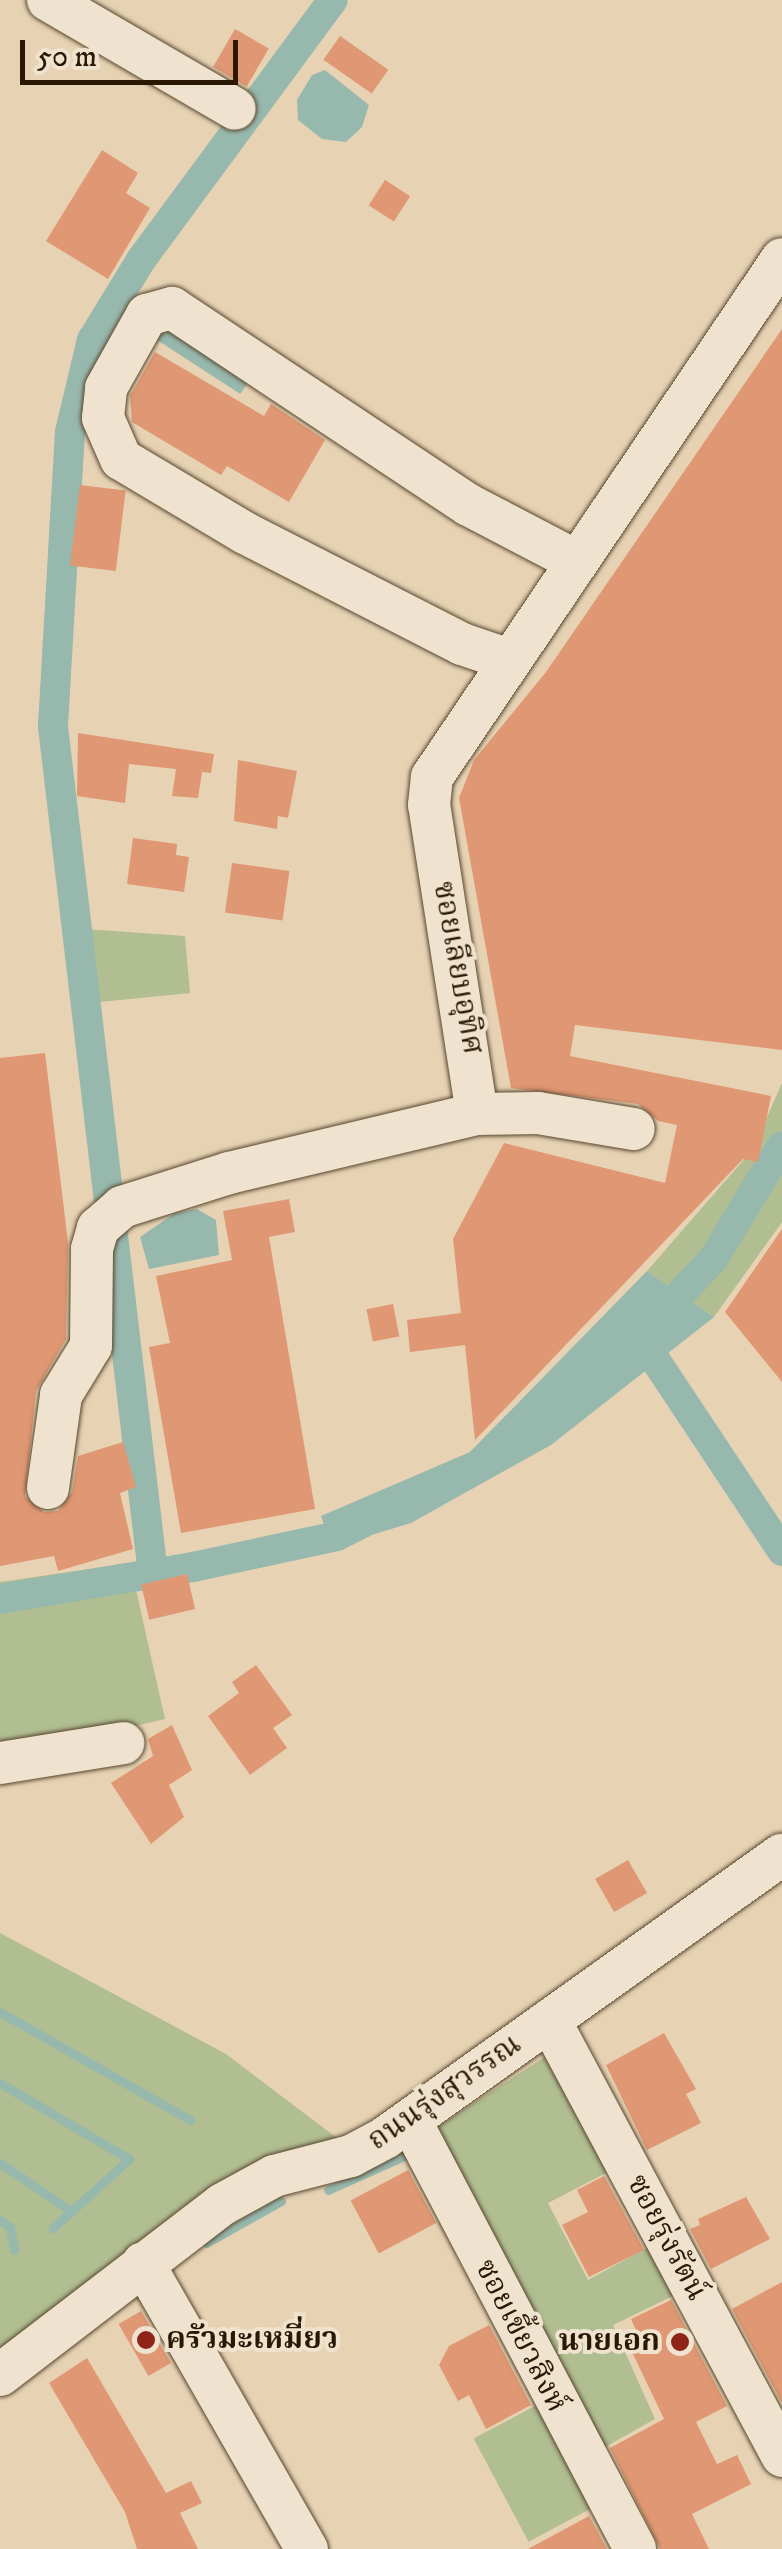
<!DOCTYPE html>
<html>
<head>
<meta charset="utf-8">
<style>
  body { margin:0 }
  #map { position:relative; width:782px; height:2549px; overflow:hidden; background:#e7d3b4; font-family:"IM FELL DW Pica","Noto Serif Thai",serif }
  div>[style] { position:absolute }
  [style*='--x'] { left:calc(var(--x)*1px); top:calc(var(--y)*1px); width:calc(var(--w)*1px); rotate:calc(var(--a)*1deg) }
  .green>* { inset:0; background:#b0be91; transform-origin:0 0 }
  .water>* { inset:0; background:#97b8ad; transform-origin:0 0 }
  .stream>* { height:9px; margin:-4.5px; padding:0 4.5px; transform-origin:4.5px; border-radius:4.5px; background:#97b8ad }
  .canal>* { height:30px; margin:-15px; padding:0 15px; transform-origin:15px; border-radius:15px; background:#97b8ad }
  .building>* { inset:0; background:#e09773; transform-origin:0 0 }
  .roads { filter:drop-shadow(0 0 2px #59472f) drop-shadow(0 0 2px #59472f) }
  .minor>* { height:42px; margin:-21px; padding:0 21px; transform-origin:21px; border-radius:21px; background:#efe2ce }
  .dots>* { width:28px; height:28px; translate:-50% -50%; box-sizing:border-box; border:5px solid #efe2ce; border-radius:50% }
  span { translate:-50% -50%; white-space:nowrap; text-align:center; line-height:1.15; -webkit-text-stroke:8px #efe2ce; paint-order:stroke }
  .street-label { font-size:30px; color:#2a1803 }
  .poi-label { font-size:30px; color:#2a1803; font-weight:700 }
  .left { translate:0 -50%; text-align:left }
  .right { translate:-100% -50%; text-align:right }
  .scale { position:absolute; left:20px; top:40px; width:218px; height:45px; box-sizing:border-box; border:5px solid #2a1803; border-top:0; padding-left:12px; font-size:30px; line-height:35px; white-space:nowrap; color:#2a1803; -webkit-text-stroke:8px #efe2ce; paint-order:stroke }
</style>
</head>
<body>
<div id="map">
  <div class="green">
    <i style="clip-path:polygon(85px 929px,185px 936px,190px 993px,100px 1002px)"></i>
    <i style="clip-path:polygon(782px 1083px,782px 1222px,714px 1317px,647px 1271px,753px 1149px)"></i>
    <i style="clip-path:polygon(130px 1563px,165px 1719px,0 1757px,0 1582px)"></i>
    <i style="clip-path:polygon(0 1933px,226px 2054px,345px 2144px,0 2358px)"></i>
    <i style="clip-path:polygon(546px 2056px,612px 2170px,548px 2203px,588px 2280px,654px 2244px,681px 2292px,613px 2325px,655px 2419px,591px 2455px,433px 2130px)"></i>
    <i style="left:546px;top:2400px;width:117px;height:82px;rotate:62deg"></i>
  </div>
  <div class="water">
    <i style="clip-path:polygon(325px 70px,369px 105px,362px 127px,346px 142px,322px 139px,298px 120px,297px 100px,312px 75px)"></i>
    <i style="left:170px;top:315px;width:102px;height:28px;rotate:33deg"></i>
    <i style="clip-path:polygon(197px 1209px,216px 1220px,219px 1255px,149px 1269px,140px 1237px,175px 1213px)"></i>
    <i style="clip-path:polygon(647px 1271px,714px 1317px,551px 1445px,411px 1523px,332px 1547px,321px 1516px,470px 1452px)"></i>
  </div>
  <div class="stream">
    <i style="--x:0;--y:2012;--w:219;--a:29.6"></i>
    <i style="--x:0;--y:2083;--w:150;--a:30.5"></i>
    <i style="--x:129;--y:2159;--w:103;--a:137.8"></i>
    <i style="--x:0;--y:2163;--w:86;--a:34.1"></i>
    <i style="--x:328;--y:2190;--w:83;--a:-24.1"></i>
    <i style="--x:0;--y:2220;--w:12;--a:35"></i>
    <i style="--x:10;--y:2227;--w:23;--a:80"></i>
    <i style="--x:206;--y:2243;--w:86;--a:-29.2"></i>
  </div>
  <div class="canal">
    <i style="--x:655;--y:1321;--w:85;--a:-46.9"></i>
    <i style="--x:713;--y:1259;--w:132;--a:-58.6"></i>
    <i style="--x:640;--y:1337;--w:257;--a:56.4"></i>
    <i style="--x:153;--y:1574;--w:854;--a:-96.73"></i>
    <i style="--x:53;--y:726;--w:294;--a:-86.7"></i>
    <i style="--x:70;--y:432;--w:95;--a:-76.6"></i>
    <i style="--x:92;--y:340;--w:94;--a:-58.5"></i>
    <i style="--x:141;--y:260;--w:323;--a:-53.6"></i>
    <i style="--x:0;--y:1599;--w:196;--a:-9.4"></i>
    <i style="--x:193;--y:1567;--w:147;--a:-12.1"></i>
    <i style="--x:337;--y:1536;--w:29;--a:-27"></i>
  </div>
  <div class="building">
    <i style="left:235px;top:29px;width:39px;height:44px;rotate:30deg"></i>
    <i style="left:340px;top:36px;width:59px;height:29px;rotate:35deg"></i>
    <i style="clip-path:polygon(102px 150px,138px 173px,126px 193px,150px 208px,108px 279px,46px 241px)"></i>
    <i style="left:385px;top:180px;width:30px;height:30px;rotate:33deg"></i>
    <i style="clip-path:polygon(782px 329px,782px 1050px,575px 1025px,570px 1056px,771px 1096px,758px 1162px,743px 1159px,475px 1440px,465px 1345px,410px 1352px,407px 1320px,461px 1313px,453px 1239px,504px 1143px,665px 1183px,677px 1125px,658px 1121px,638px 1104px,511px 1088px,459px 798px,474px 760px,546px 672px)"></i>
    <i style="clip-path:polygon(155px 352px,264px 416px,271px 404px,325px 440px,289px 502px,227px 466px,221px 475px,132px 422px,130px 396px)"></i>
    <i style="left:80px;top:485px;width:46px;height:81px;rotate:7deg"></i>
    <i style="clip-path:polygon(78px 733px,214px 754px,211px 773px,202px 772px,198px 798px,172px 796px,176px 769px,129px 764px,125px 803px,77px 796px)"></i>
    <i style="clip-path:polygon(238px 760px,297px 771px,288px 818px,278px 816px,277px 829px,234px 821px)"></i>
    <i style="clip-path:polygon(133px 838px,177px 844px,176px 855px,189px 857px,184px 892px,127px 884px)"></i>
    <i style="left:232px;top:863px;width:58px;height:50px;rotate:8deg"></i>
    <i style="clip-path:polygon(45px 1053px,68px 1242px,66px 1339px,36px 1391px,25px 1496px,44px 1512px,58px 1511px,72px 1492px,78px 1456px,123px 1442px,136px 1487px,120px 1493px,133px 1549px,58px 1571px,54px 1556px,0 1566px,0 1058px)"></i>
    <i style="clip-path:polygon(289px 1199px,295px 1232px,269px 1237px,315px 1509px,181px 1533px,149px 1347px,170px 1343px,156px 1276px,232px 1260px,223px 1211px)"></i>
    <i style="clip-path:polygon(782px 1229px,782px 1382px,725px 1312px)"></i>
    <i style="left:393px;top:1304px;width:33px;height:27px;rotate:79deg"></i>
    <i style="left:187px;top:1574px;width:36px;height:47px;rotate:77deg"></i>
    <i style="clip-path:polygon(256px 1665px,292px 1715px,273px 1728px,287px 1748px,250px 1775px,208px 1716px,239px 1693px,232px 1682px)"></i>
    <i style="clip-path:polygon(172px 1725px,192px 1770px,169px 1785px,184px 1817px,151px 1844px,111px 1783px,153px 1756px,148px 1739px)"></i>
    <i style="left:628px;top:1860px;width:38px;height:38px;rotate:60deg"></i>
    <i style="clip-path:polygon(664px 2033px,696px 2089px,686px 2094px,701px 2123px,647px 2150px,606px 2065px)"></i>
    <i style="left:408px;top:2170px;width:60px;height:65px;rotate:62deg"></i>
    <i style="clip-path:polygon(604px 2176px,644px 2250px,589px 2277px,562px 2225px,588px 2212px,577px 2190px)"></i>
    <i style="clip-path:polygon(746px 2197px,770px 2239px,711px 2269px,690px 2229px,700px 2225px,698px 2219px)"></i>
    <i style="clip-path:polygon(782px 2282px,782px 2403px,732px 2309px)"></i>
    <i style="clip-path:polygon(671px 2300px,727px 2406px,696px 2422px,717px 2464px,737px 2455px,751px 2484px,692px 2514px,709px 2549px,660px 2549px,610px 2448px,664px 2419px,632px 2352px,643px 2346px,631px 2319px)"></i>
    <i style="left:141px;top:2311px;width:60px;height:26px;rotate:60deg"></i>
    <i style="clip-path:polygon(489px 2325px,531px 2405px,486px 2429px,469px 2395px,458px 2401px,439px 2365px,449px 2346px)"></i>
    <i style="clip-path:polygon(87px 2358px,166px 2493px,191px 2481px,202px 2503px,180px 2513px,198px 2549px,137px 2549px,125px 2512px,49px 2383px)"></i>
    <i style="clip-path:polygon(589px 2516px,607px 2549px,528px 2549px)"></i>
  </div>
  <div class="roads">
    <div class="minor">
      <i style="--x:48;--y:0;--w:216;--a:30.2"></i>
      <i style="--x:509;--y:660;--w:50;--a:-161.2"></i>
      <i style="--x:462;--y:644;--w:244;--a:-152.9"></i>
      <i style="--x:245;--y:533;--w:144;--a:-149.2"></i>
      <i style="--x:121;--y:459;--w:45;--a:-113.7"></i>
      <i style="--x:103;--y:418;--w:30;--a:-84"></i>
      <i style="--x:106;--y:388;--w:84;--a:-60.7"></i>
      <i style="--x:147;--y:315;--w:26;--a:-16"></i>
      <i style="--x:172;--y:308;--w:356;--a:33.6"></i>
      <i style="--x:469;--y:505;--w:121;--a:27.6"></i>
      <i style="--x:477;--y:1114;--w:61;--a:-0.9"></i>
      <i style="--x:538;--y:1113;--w:97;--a:9.5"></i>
      <i style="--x:48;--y:1488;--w:94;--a:-82"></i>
      <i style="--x:61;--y:1395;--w:57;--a:-58.5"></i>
      <i style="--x:91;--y:1346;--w:97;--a:-89.4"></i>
      <i style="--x:92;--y:1249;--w:22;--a:-74"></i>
      <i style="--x:98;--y:1228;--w:32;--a:-41"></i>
      <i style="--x:122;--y:1207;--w:112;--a:-17.6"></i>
      <i style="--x:229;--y:1173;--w:255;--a:-13.4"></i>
      <i style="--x:477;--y:1114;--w:313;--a:-98.8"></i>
      <i style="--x:429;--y:805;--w:28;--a:-84"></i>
      <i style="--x:432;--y:777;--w:625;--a:-55.95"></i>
      <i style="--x:0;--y:1763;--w:125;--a:-9.2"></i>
      <i style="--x:550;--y:2021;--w:493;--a:61.9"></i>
      <i style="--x:410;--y:2120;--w:484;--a:62.3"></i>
      <i style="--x:143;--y:2263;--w:330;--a:60.2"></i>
      <i style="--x:0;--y:2375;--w:281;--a:-37.5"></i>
      <i style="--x:223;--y:2204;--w:58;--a:-28.8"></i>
      <i style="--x:274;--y:2176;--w:80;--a:-14.6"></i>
      <i style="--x:351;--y:2156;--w:40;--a:-28"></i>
      <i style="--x:386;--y:2137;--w:486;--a:-35.5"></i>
    </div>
  </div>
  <div class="dots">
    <i style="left:146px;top:2340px;background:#8f2418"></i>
    <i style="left:680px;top:2342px;background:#8f2418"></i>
  </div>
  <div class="street-label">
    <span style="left:457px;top:968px;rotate:80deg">ซอยเลียบอุทิศ</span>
    <span style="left:445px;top:2093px;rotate:-35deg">ถนนรุ่งสุวรรณ</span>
    <span style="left:666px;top:2238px;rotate:62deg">ซอยรุ่งรัตน์</span>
    <span style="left:520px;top:2336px;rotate:63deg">ซอยเขี้ยวสิงห์</span>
  </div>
  <div class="poi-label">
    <span class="left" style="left:166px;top:2340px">ครัวมะเหมี่ยว</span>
    <span class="right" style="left:660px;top:2342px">นายเอก</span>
  </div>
  <div class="scale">50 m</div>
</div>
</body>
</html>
